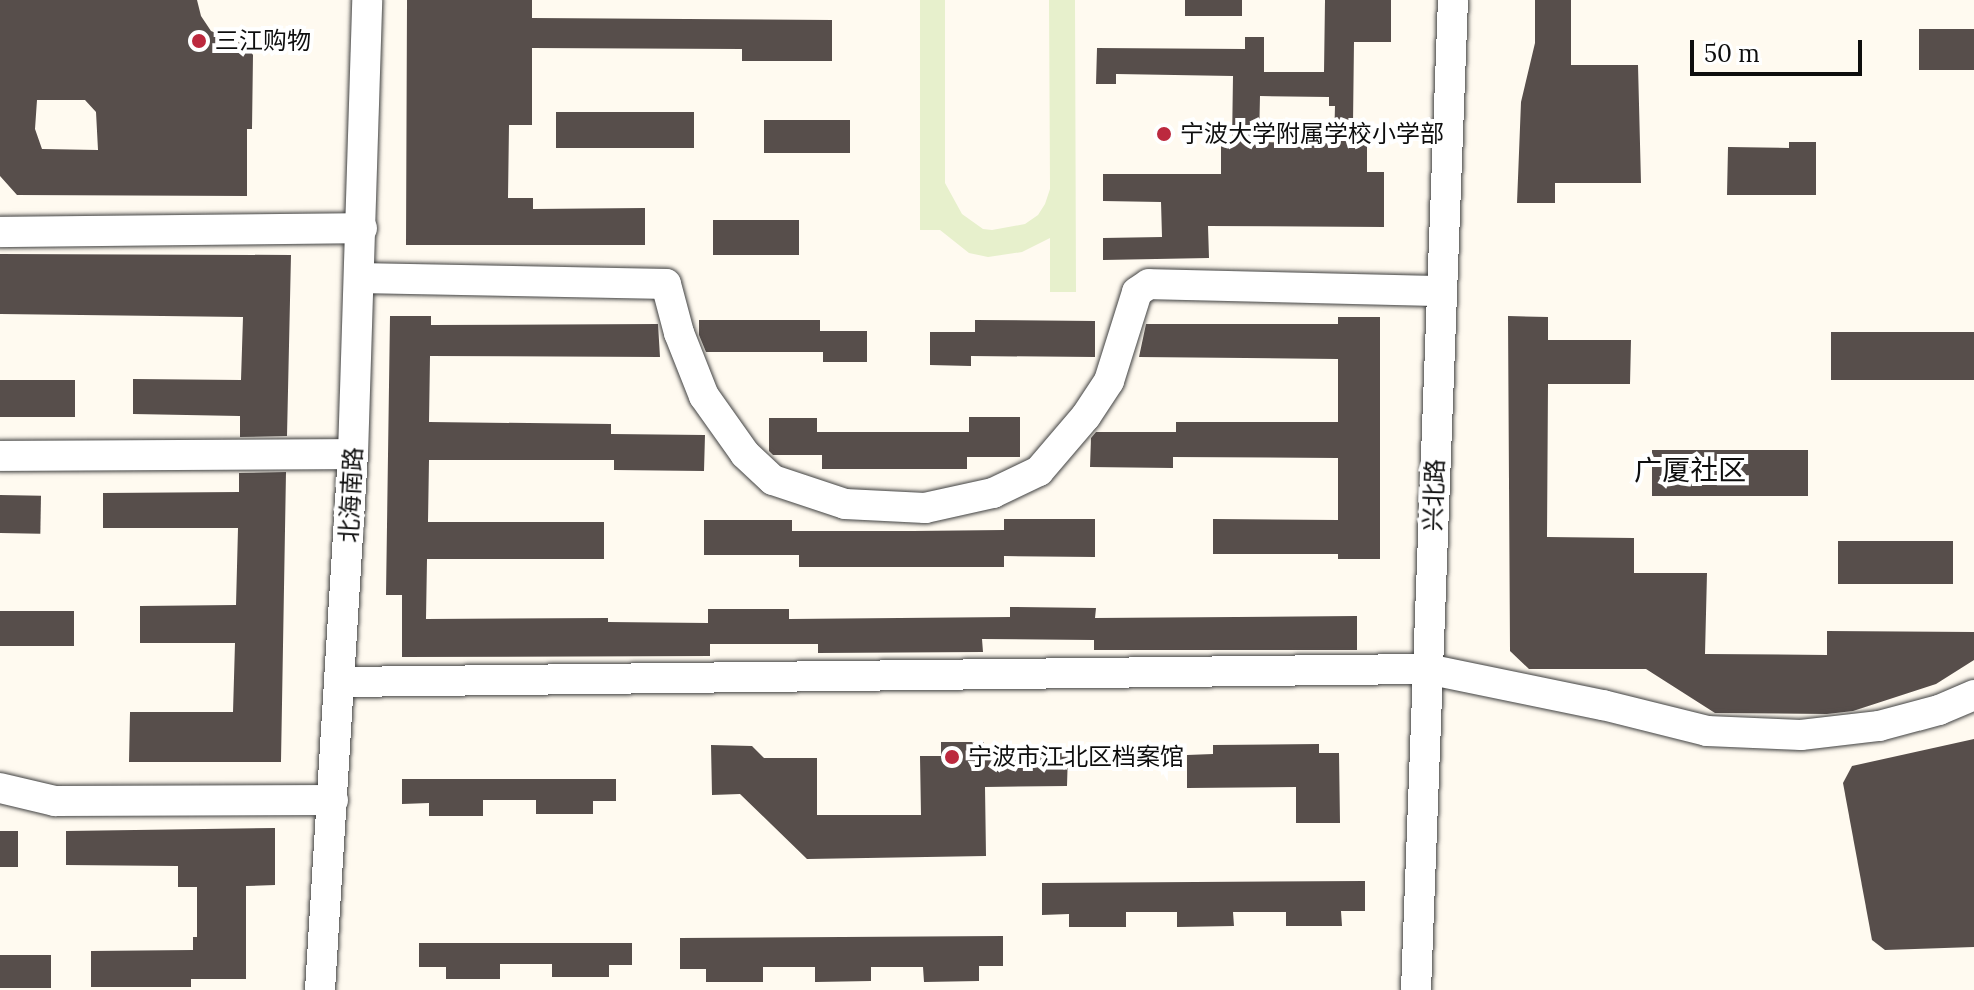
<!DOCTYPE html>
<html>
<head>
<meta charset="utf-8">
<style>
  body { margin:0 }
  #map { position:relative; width:1974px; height:990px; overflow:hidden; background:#fffaf0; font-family:Lora,"Noto Sans SC",serif }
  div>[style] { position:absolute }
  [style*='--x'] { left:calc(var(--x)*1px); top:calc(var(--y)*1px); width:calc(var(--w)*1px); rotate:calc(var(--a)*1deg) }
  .pitch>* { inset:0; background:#e7f0cc }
  .building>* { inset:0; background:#574e4b; transform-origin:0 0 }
  .roads { filter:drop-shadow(0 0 2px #414141) drop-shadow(0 0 2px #414141) }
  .minor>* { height:30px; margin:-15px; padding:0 15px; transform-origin:15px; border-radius:15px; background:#fff }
  .dots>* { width:22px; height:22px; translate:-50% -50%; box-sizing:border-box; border:4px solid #fff; border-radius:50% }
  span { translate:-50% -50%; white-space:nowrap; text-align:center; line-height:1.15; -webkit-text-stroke:8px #fff; paint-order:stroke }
  .poi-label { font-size:24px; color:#0e0e0e }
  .left { translate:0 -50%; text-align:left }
  .street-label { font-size:24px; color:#0e0e0e }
  .quarter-label { font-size:28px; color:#0e0e0e }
  .scale { position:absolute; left:1690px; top:40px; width:172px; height:36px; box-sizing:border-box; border:4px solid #0e0e0e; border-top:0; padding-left:10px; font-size:24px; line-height:28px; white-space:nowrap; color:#0e0e0e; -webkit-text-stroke:6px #fff; paint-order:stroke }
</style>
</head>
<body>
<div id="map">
  <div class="pitch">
    <i style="clip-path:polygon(920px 0,945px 0,945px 183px,962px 214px,983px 229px,992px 230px,1025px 224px,1038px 215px,1045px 204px,1050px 189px,1049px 0,1075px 0,1076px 292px,1050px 292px,1050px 238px,1022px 252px,988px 257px,969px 253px,940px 230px,920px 230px)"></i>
  </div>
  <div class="building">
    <i style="clip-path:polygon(evenodd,0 0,197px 0,201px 16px,211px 31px,247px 46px,253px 55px,252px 129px,247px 129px,247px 196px,17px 195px,0 176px,0 0,37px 100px,85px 100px,96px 112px,98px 150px,42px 149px,35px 129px,37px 100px)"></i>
    <i style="clip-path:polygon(407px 0,532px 0,532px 18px,832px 20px,832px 61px,742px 61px,742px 49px,532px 48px,532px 125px,509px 125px,508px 198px,533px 198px,533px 209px,645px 208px,645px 245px,406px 245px)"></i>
    <i style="left:1185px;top:0;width:57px;height:16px"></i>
    <i style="clip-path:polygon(evenodd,1325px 0,1391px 0,1391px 42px,1354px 42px,1353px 123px,1367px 123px,1367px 172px,1384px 172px,1384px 227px,1208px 226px,1209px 258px,1103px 260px,1103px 238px,1162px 237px,1161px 202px,1103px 201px,1103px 174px,1221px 174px,1221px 142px,1232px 143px,1233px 76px,1116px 74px,1116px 84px,1096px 84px,1097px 48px,1245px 49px,1245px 37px,1264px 37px,1264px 72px,1324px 72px,1325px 0,1260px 96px,1329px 97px,1329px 106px,1335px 106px,1334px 143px,1259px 142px,1260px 96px)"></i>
    <i style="clip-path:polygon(1535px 0,1571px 0,1571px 65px,1638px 65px,1641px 183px,1555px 183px,1555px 203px,1517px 203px,1521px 102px,1535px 43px)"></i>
    <i style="left:1919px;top:29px;width:55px;height:41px"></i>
    <i style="left:556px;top:112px;width:138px;height:36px"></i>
    <i style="left:764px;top:120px;width:86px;height:33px"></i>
    <i style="clip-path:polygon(1789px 142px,1816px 142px,1816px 195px,1727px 195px,1728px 147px,1789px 148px)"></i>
    <i style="left:713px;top:220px;width:86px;height:35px"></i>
    <i style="clip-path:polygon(0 254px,291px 255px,287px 436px,240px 437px,240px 416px,133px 414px,133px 379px,241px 380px,243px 317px,0 314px)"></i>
    <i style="clip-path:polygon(390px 316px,431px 316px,431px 325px,658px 324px,660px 357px,430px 356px,429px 422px,611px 424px,611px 434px,705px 435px,704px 471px,614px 470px,614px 460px,429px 460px,428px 522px,604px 522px,604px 559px,427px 559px,426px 619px,608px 618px,608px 622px,708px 623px,708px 609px,789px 609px,789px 619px,1010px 617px,1010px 607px,1096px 608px,1095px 618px,1357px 616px,1357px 650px,1094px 650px,1094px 640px,982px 639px,983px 652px,818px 653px,818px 644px,710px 644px,710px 656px,402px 657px,402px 595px,386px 595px)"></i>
    <i style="clip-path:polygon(1508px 316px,1548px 317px,1548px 340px,1631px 340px,1630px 384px,1548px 384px,1547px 537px,1634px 538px,1634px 573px,1707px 573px,1705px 654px,1827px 655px,1827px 631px,1974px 632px,1974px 660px,1936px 684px,1853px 711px,1827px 714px,1715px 713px,1646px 669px,1529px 669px,1510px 651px)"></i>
    <i style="clip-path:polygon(1338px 317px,1380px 317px,1380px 559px,1338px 559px,1338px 554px,1213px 554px,1213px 519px,1338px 520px,1338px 458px,1173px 457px,1173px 468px,1090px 467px,1091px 438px,1096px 432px,1176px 432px,1176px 422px,1338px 422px,1338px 359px,1139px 357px,1146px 324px,1338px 324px)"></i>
    <i style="clip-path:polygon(699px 320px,820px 320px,820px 331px,867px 331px,867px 362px,823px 362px,823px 352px,706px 352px,699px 335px)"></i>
    <i style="clip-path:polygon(975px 320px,1095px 321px,1095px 357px,971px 356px,971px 366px,930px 365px,930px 332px,975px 332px)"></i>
    <i style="left:1831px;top:332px;width:143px;height:48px"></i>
    <i style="left:0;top:380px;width:75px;height:37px"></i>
    <i style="clip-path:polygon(969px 417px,1020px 417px,1020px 457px,967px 457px,967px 469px,822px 469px,822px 455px,773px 455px,769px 451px,769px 418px,817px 418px,817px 432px,969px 432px)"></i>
    <i style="left:1652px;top:450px;width:156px;height:46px"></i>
    <i style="clip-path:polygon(286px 472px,281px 762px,129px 762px,130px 712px,233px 712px,235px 643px,140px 643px,140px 606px,236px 605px,238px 528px,103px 528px,103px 493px,239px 492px,239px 473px)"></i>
    <i style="left:0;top:495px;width:41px;height:38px;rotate:1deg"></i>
    <i style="clip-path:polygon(1004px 519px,1095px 519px,1095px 557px,1004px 556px,1004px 567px,799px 567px,799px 555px,704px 555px,704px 520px,792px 520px,792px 531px,913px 531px,1004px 530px)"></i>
    <i style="left:1838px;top:541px;width:115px;height:43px"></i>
    <i style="left:0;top:611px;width:74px;height:35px"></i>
    <i style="clip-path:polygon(1974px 739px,1974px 947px,1885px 950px,1872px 940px,1843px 783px,1852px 766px)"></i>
    <i style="clip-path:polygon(941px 742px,984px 742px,984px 755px,1068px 753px,1067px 786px,985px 787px,986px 856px,807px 859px,740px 794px,712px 795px,711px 745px,752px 746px,764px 758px,817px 758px,817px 815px,921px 815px,920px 756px,941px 756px)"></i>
    <i style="clip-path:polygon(1319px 744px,1319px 753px,1339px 753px,1340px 823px,1296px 823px,1296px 787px,1187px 788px,1187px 755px,1213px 754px,1213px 745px)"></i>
    <i style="clip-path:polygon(402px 779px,616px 779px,616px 801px,593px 801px,593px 814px,536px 814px,536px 800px,483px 800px,483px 816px,429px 816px,429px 803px,402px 804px)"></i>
    <i style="clip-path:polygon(275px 828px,275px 885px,246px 886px,246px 979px,191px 979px,191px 987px,91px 987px,91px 951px,193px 950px,193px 937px,197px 937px,197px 887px,178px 887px,178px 866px,66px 865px,66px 831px)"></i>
    <i style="left:0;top:831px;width:18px;height:36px"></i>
    <i style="clip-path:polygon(1365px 881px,1365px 911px,1341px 911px,1342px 926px,1286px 926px,1286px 912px,1233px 912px,1234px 926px,1177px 927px,1177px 912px,1126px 912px,1126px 927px,1069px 927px,1069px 914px,1042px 915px,1042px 883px)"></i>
    <i style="clip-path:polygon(1003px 936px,1003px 966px,979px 966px,979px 981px,924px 982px,923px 967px,871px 967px,871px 981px,815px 982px,815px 967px,763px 967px,763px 982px,706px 982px,706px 969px,680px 969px,680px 938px)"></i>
    <i style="clip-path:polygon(419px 943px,632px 943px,632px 965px,609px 965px,609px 977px,552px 977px,552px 964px,500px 964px,500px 979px,446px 979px,446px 967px,419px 967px)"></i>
    <i style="left:0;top:955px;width:51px;height:33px"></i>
  </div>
  <div class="roads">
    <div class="minor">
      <i style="--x:0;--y:232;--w:362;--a:-0.6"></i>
      <i style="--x:360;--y:278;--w:306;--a:1.1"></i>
      <i style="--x:666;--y:284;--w:51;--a:75.1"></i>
      <i style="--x:679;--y:333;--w:68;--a:68.4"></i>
      <i style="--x:704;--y:396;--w:71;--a:54.7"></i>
      <i style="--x:745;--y:454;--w:38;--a:43"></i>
      <i style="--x:773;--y:480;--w:76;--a:18.4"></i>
      <i style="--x:845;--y:504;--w:80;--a:2.9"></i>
      <i style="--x:925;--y:508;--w:70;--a:-12.4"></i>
      <i style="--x:993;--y:493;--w:51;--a:-25.6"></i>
      <i style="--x:1039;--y:471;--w:72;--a:-49.5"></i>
      <i style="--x:1086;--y:416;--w:42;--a:-56.7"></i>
      <i style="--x:1109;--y:381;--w:93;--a:-72.5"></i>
      <i style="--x:1137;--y:292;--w:14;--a:-34"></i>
      <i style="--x:1149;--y:284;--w:293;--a:1.4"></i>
      <i style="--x:0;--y:456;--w:353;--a:-0.3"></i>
      <i style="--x:341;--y:682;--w:1086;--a:-0.69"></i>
      <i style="--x:1427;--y:669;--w:180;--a:11.6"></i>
      <i style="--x:1603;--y:705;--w:107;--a:14"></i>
      <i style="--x:1707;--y:731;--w:94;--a:2.4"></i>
      <i style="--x:1801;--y:735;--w:79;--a:-6.6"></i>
      <i style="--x:1879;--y:726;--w:62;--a:-14.9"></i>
      <i style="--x:1939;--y:710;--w:38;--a:-23"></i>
      <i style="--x:0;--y:788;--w:57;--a:13.3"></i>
      <i style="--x:55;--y:801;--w:278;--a:-0.2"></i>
      <i style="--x:320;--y:990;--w:537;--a:-86.48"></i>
      <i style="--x:353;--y:454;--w:454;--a:-88.2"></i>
      <i style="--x:1416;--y:990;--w:991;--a:-87.86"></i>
    </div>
  </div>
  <div class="dots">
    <i style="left:199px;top:41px;background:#bc293e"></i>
    <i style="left:1164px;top:134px;background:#bc293e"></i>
    <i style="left:952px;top:757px;background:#bc293e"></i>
  </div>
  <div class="poi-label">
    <span class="left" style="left:215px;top:41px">三江购物</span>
    <span class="left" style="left:1180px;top:134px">宁波大学附属学校小学部</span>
    <span class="left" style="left:968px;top:757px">宁波市江北区档案馆</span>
  </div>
  <div class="street-label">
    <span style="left:351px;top:495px;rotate:-87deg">北海南路</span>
    <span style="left:1434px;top:495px;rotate:-88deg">兴北路</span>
  </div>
  <div class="quarter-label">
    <span style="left:1690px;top:470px">广厦社区</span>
  </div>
  <div class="scale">50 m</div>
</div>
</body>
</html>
